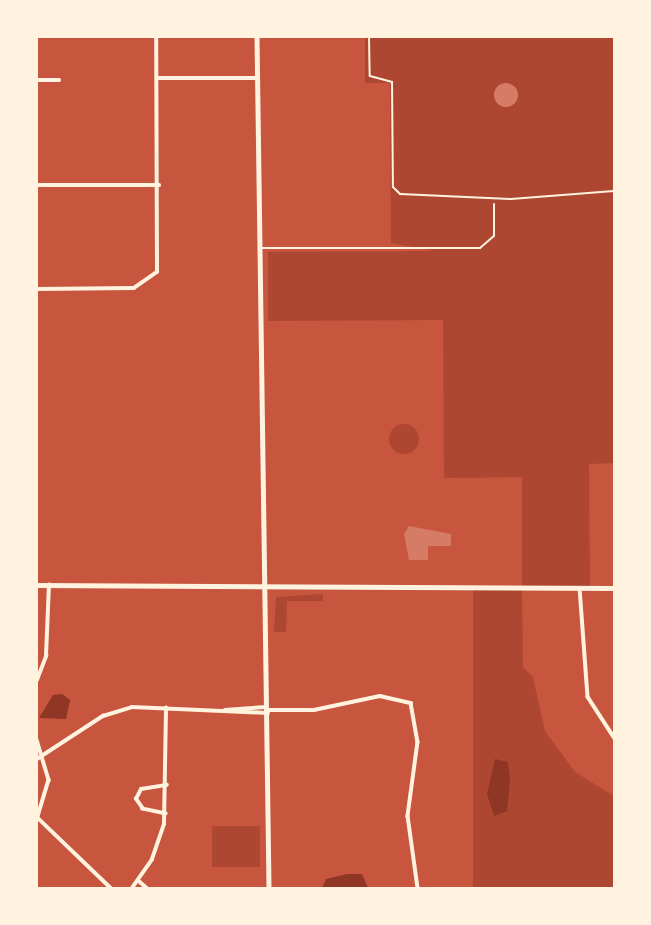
<!DOCTYPE html>
<html>
<head>
<meta charset="utf-8">
<style>
  body { margin:0 }
  #map { position:relative; width:651px; height:925px; overflow:hidden; background:#c8553d; font-family:"Libre Baskerville",serif }
  div>[style] { position:absolute }
  [style*='--x'] { left:calc(var(--x)*1px); top:calc(var(--y)*1px); width:calc(var(--w)*1px); rotate:calc(var(--a)*1deg) }
  .green>* { inset:0; background:#ae4732; transform-origin:0 0 }
  .round { border-radius:50% }
  .water>* { inset:0; background:#8f3625 }
  .building>* { inset:0; background:#d67c66 }
  .path>* { height:2px; margin:-1px; padding:0 1px; transform-origin:1px; border-radius:1px; background:#fff3e0 }
  .service>* { height:2px; margin:-1px; padding:0 1px; transform-origin:1px; border-radius:1px; background:#fff3e0 }
  .minor>* { height:3.5px; margin:-1.75px; padding:0 1.75px; transform-origin:1.75px; border-radius:1.75px; background:#fff3e0 }
  .tertiary>* { height:4.5px; margin:-2.25px; padding:0 2.25px; transform-origin:2.25px; border-radius:2.25px; background:#fff3e0 }
  span { translate:-50% -50%; white-space:nowrap; text-align:center; line-height:1.15; -webkit-text-stroke:5px #fff3e0; paint-order:stroke }
  .frame { position:absolute; inset:0; border:38px solid #fff3e0; pointer-events:none }
</style>
</head>
<body>
<div id="map">
  <div class="green">
    <i style="clip-path:polygon(365px 37px,614px 37px,614px 463px,589px 464px,590px 588px,522px 588px,523px 667px,533px 677px,545px 731px,575px 772px,614px 796px,614px 888px,473px 888px,473px 587px,522px 587px,522px 477px,444px 478px,443px 320px,268px 321px,268px 252px,435px 251px,391px 243px,390px 83px,365px 83px)"></i>
    <i class="round" style="left:389px;top:424px;width:30px;height:30px"></i>
    <i style="clip-path:polygon(323px 594px,323px 601px,287px 601px,286px 632px,274px 632px,276px 597px)"></i>
    <i style="left:212px;top:826px;width:48px;height:41px"></i>
  </div>
  <div class="water">
    <i style="clip-path:polygon(62px 694px,70px 700px,66px 719px,39px 718px,53px 695px)"></i>
    <i style="clip-path:polygon(495px 759px,508px 762px,510px 781px,507px 811px,494px 816px,487px 794px)"></i>
    <i style="clip-path:polygon(347px 874px,362px 874px,368px 888px,322px 888px,326px 879px)"></i>
  </div>
  <div class="building">
    <i class="round" style="left:494px;top:83px;width:24px;height:24px"></i>
    <i style="clip-path:polygon(409px 526px,451px 534px,451px 546px,428px 546px,428px 560px,409px 560px,404px 534px)"></i>
  </div>
  <div class="path">
    <i style="--x:369;--y:37;--w:39;--a:89"></i>
    <i style="--x:370;--y:76;--w:23;--a:15"></i>
    <i style="--x:392;--y:82;--w:105;--a:89.5"></i>
    <i style="--x:393;--y:187;--w:10;--a:45"></i>
    <i style="--x:400;--y:194;--w:111;--a:2.6"></i>
    <i style="--x:511;--y:199;--w:103;--a:-4.4"></i>
  </div>
  <div class="service">
    <i style="--x:262;--y:248;--w:218;--a:0"></i>
    <i style="--x:480;--y:248;--w:18;--a:-41"></i>
    <i style="--x:494;--y:236;--w:32;--a:-90"></i>
  </div>
  <div class="minor">
    <i style="--x:157;--y:78;--w:101;--a:0"></i>
    <i style="--x:37;--y:80;--w:22;--a:0"></i>
    <i style="--x:37;--y:185;--w:122;--a:0"></i>
    <i style="--x:37;--y:289;--w:97;--a:-0.6"></i>
    <i style="--x:134;--y:288;--w:28;--a:-35"></i>
    <i style="--x:157;--y:272;--w:235;--a:-90.2"></i>
    <i style="--x:580;--y:588;--w:109;--a:85.8"></i>
    <i style="--x:588;--y:697;--w:48;--a:57"></i>
    <i style="--x:37;--y:680;--w:26;--a:-69"></i>
    <i style="--x:46;--y:656;--w:71;--a:-87.6"></i>
    <i style="--x:225;--y:710;--w:41;--a:-4.2"></i>
    <i style="--x:268;--y:710;--w:46;--a:0"></i>
    <i style="--x:314;--y:710;--w:67;--a:-12"></i>
    <i style="--x:380;--y:696;--w:32;--a:13"></i>
    <i style="--x:411;--y:703;--w:40;--a:80"></i>
    <i style="--x:418;--y:742;--w:75;--a:97.7"></i>
    <i style="--x:408;--y:816;--w:73;--a:82.1"></i>
    <i style="--x:37;--y:740;--w:42;--a:73.3"></i>
    <i style="--x:49;--y:780;--w:42;--a:106.7"></i>
    <i style="--x:37;--y:759;--w:79;--a:-33.1"></i>
    <i style="--x:103;--y:716;--w:30;--a:-17"></i>
    <i style="--x:132;--y:707;--w:136;--a:2.5"></i>
    <i style="--x:166;--y:814;--w:24;--a:-168"></i>
    <i style="--x:143;--y:809;--w:12;--a:-125"></i>
    <i style="--x:136;--y:799;--w:11;--a:-63"></i>
    <i style="--x:141;--y:789;--w:26;--a:-9"></i>
    <i style="--x:38;--y:818;--w:101;--a:43.8"></i>
    <i style="--x:139;--y:881;--w:11;--a:41"></i>
    <i style="--x:132;--y:888;--w:35;--a:-55"></i>
    <i style="--x:152;--y:859;--w:37;--a:-71"></i>
    <i style="--x:164;--y:824;--w:116;--a:-89"></i>
  </div>
  <div class="tertiary">
    <i style="--x:257;--y:37;--w:851;--a:89.19"></i>
    <i style="--x:37;--y:585;--w:577;--a:0.3"></i>
  </div>
  <div class="frame"></div>
</div>
</body>
</html>
